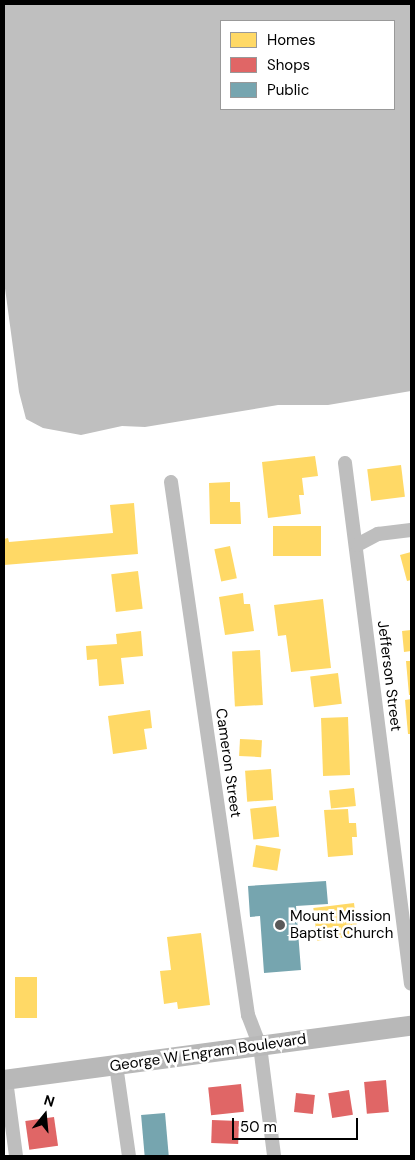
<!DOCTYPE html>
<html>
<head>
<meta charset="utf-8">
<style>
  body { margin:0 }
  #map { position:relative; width:415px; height:1160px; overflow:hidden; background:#fff; font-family:"DM Sans",sans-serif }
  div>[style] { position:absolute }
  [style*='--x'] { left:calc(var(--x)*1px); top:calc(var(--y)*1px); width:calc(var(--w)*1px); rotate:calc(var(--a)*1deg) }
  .water>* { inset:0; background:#bfbfbf }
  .homes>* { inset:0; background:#ffd966; transform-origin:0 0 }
  .shops>* { inset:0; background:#e06666; transform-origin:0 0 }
  .public>* { inset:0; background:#76a5af; transform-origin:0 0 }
  .street>* { height:14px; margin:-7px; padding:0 7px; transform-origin:7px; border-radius:7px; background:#bebebe }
  .secondary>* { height:20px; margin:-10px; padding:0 10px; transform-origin:10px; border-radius:10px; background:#b8b8b8 }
  .dots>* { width:14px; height:14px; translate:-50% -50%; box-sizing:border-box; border:2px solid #fff; border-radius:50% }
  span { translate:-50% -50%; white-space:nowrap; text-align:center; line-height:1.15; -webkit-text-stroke:5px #fff; paint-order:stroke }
  .street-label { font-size:15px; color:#000 }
  .poi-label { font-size:15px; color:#000 }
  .left { translate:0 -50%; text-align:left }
  .frame { position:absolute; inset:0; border:5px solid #000; pointer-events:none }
  .legend { position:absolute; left:220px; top:20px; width:175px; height:90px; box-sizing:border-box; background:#fff; border:1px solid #999; margin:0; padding:6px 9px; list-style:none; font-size:15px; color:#000 }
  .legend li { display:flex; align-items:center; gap:10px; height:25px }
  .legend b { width:25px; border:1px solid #999 }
  .north { position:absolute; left:20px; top:1090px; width:50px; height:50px; -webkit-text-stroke:4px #fff; paint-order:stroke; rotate:17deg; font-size:14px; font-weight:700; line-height:20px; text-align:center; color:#000 }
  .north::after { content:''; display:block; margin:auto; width:18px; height:22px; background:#000; clip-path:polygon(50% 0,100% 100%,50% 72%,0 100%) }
  .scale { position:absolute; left:232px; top:1118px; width:126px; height:22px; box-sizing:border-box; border:2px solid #000; border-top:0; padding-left:6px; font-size:15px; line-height:18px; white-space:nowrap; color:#000; -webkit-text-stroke:4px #fff; paint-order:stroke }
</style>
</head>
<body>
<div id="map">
  <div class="water">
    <i style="clip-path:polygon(evenodd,4px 4px,411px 4px,411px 391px,328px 405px,278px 405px,145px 427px,122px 426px,81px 435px,43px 428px,26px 419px,19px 392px,4px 281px,4px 4px,221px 21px,394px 21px,394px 109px,221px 109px,221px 21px)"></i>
  </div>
  <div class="homes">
    <i style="clip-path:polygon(315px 456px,318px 476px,302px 478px,304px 495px,299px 495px,301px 514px,268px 518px,262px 462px)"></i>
    <i style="left:401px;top:465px;width:32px;height:34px;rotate:83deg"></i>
    <i style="clip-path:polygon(230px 482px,230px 502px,240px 502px,241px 524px,210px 524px,209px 483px)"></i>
    <i style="clip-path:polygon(134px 503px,138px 554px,4px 565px,4px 539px,8px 538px,9px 542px,113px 533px,110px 505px)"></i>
    <i style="left:273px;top:526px;width:48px;height:30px"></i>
    <i style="left:230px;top:546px;width:33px;height:16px;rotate:78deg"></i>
    <i style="clip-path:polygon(411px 552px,411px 580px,407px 581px,400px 555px)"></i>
    <i style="left:138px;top:571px;width:38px;height:27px;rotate:83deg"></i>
    <i style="clip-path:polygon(243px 593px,244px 604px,250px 604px,254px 631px,225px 635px,219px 597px)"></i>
    <i style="clip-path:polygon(323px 599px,331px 668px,291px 672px,286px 635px,278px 636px,274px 605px)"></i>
    <i style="clip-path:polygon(411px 630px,411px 651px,404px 652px,402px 631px)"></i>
    <i style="clip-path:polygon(141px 631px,143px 656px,121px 658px,124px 684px,99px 686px,97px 659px,87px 660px,86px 646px,117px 644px,116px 634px)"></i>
    <i style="left:260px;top:650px;width:55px;height:28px;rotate:87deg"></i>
    <i style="clip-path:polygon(406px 661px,411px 661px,411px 695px,409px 695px)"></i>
    <i style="left:338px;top:673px;width:31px;height:28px;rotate:83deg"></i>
    <i style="clip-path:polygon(411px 699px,411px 734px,408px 734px,405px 700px)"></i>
    <i style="clip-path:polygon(150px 710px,152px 728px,144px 729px,147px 749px,113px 754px,108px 716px)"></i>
    <i style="left:348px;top:717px;width:58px;height:27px;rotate:88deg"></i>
    <i style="left:240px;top:739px;width:22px;height:17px;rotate:3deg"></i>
    <i style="left:271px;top:769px;width:31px;height:26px;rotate:86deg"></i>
    <i style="left:354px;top:788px;width:18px;height:25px;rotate:84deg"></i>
    <i style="left:276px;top:806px;width:31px;height:26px;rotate:84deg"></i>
    <i style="clip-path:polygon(348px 809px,349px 823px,356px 823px,357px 837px,352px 837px,353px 855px,328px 857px,324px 810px)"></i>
    <i style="left:256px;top:845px;width:25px;height:22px;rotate:9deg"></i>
    <i style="left:354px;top:903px;width:33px;height:41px;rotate:83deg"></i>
    <i style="clip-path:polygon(201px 933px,210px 1005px,178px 1009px,177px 1002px,164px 1004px,160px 971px,171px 970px,167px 937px)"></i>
    <i style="left:15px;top:977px;width:22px;height:41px"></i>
  </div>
  <div class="shops">
    <i style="left:386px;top:1080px;width:32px;height:22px;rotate:85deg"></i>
    <i style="left:241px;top:1084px;width:28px;height:33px;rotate:84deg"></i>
    <i style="left:349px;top:1090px;width:25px;height:21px;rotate:81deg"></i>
    <i style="left:296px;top:1093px;width:19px;height:19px;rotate:6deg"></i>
    <i style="left:54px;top:1117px;width:29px;height:29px;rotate:82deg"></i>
    <i style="left:212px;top:1120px;width:27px;height:23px;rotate:2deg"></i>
  </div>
  <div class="public">
    <i style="clip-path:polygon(326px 881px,328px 904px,296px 906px,301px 970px,264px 973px,260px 916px,250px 917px,248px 886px)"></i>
    <i style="left:165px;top:1113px;width:43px;height:24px;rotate:85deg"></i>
  </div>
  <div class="street">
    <i style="--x:345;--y:463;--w:525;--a:82.78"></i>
    <i style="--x:171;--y:482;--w:539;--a:81.78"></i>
    <i style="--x:248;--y:1015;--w:33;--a:69"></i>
    <i style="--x:260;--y:1046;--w:111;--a:82.7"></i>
    <i style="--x:357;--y:545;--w:24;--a:-28"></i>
    <i style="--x:378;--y:534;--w:33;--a:-7"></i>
    <i style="--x:116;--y:1065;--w:92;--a:81.9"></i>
    <i style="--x:6;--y:1080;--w:77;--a:82.5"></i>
  </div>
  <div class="secondary">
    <i style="--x:4;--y:1080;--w:411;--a:-7.6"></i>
  </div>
  <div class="dots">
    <i style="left:280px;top:925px;background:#595959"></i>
  </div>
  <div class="street-label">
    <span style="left:389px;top:676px;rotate:83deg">Jefferson Street</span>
    <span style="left:228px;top:763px;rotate:82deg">Cameron Street</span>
    <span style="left:208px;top:1053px;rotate:-8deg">George W Engram Boulevard</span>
  </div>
  <div class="poi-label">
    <span class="left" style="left:290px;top:925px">Mount Mission<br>Baptist Church</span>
  </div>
  <div class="frame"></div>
  <ul class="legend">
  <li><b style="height:14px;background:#ffd966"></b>Homes</li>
  <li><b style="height:14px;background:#e06666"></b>Shops</li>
  <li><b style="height:14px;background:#76a5af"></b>Public</li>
  </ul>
  <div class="north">N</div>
  <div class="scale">50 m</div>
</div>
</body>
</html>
